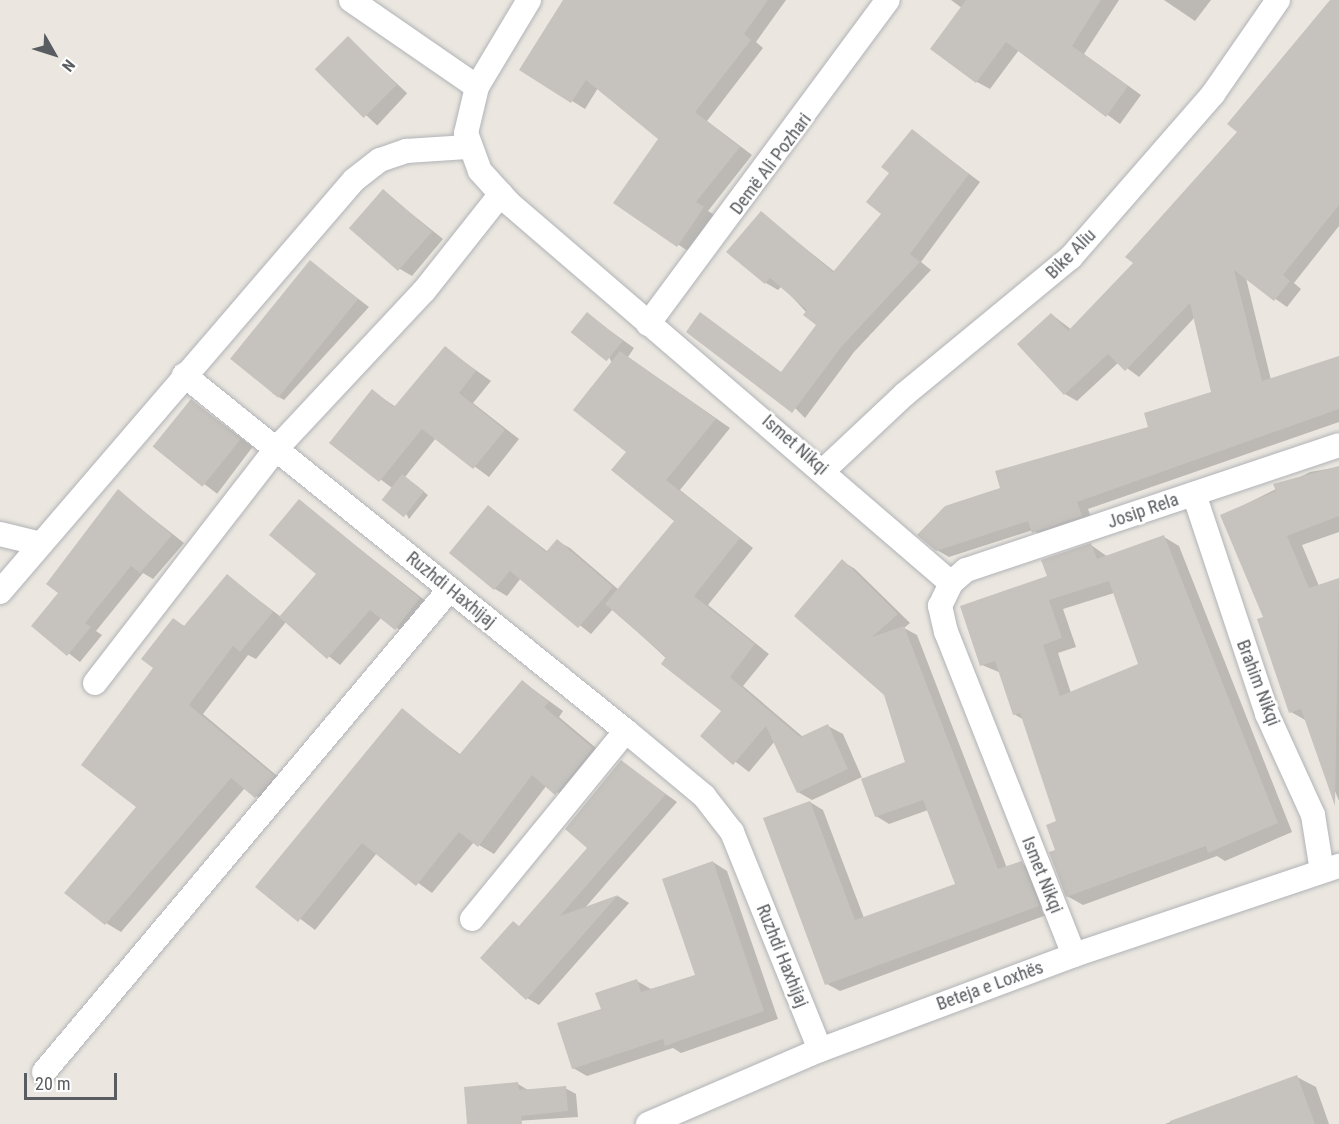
<!DOCTYPE html>
<html>
<head>
<meta charset="utf-8">
<style>
  body { margin:0 }
  #map { position:relative; width:1339px; height:1124px; overflow:hidden; background:#ebe7e0; font-family:"Roboto Condensed",sans-serif }
  div>[style] { position:absolute }
  [style*='--x'] { left:calc(var(--x)*1px); top:calc(var(--y)*1px); width:calc(var(--w)*1px); rotate:calc(var(--a)*1deg) }
  .shadow>* { inset:0; background:#0003; transform-origin:0 0 }
  .building>* { inset:0; background:#c6c2bd; transform-origin:0 0 }
  .roads { filter:drop-shadow(0 0 2px #b1b3b7) drop-shadow(0 0 2px #b1b3b7) }
  .minor>* { height:24px; margin:-12px; padding:0 12px; transform-origin:12px; border-radius:12px; background:#fff }
  span { translate:-50% -50%; white-space:nowrap; text-align:center; line-height:1.15; -webkit-text-stroke:5px #fff; paint-order:stroke }
  .street-label { font-size:18px; color:#595c60 }
  .north { position:absolute; left:24px; top:24px; width:60px; height:60px; -webkit-text-stroke:4px #fff; paint-order:stroke; rotate:129deg; font-size:16px; font-weight:700; line-height:24px; text-align:center; color:#595c60 }
  .north::after { content:''; display:block; margin:auto; width:21px; height:27px; background:#595c60; clip-path:polygon(50% 0,100% 100%,50% 72%,0 100%) }
  .scale { position:absolute; left:24px; top:1073px; width:93px; height:27px; box-sizing:border-box; border:3px solid #595c60; border-top:0; padding-left:8px; font-size:18px; line-height:21px; white-space:nowrap; color:#595c60; -webkit-text-stroke:4px #fff; paint-order:stroke }
</style>
</head>
<body>
<div id="map">
  <div class="shadow">
    <i style="clip-path:polygon(565px 0,786px 0,756px 42px,763px 48px,707px 121px,752px 155px,708px 211px,716px 216px,691px 253px,615px 203px,660px 139px,598px 88px,585px 109px,521px 69px)"></i>
    <i style="clip-path:polygon(951px 0,1119px 0,1084px 54px,1141px 95px,1120px 124px,1019px 50px,990px 89px,977px 82px,962px 8px)"></i>
    <i style="clip-path:polygon(1164px 0,1211px 0,1195px 21px)"></i>
    <i style="clip-path:polygon(1339px 9px,1339px 226px,1294px 283px,1301px 289px,1287px 307px,1246px 278px,1271px 380px,1339px 357px,1339px 422px,1088px 509px,1093px 523px,1046px 539px,1033px 530px,949px 557px,937px 550px,1002px 489px,1150px 428px,1213px 393px,1195px 317px,1139px 377px,1119px 362px,1077px 401px,1065px 394px,1051px 314px,1072px 330px,1135px 263px)"></i>
    <i style="left:348px;top:38px;width:81px;height:44px;rotate:43deg"></i>
    <i style="clip-path:polygon(912px 131px,980px 182px,921px 262px,931px 270px,854px 352px,805px 418px,701px 314px,782px 373px,818px 325px,782px 286px,778px 290px,766px 283px,729px 251px,761px 213px,835px 272px,884px 214px,891px 173px)"></i>
    <i style="clip-path:polygon(383px 191px,443px 239px,412px 276px,400px 269px)"></i>
    <i style="clip-path:polygon(310px 262px,369px 307px,284px 400px,272px 393px)"></i>
    <i style="clip-path:polygon(587px 314px,634px 348px,628px 357px,730px 428px,680px 490px,753px 548px,708px 605px,769px 654px,743px 686px,803px 737px,828px 726px,843px 734px,863px 780px,907px 763px,842px 561px,855px 569px,910px 623px,904px 628px,917px 635px,1007px 868px,1021px 863px,1035px 871px,1052px 913px,840px 991px,827px 984px,810px 802px,823px 810px,864px 918px,957px 885px,928px 810px,889px 824px,876px 816px,862px 777px,812px 800px,798px 792px,775px 741px,749px 772px,702px 736px,723px 711px,613px 609px,591px 634px,521px 578px,507px 596px,495px 589px,488px 506px,548px 552px,557px 541px,570px 548px,619px 590px,676px 521px,628px 451px,612px 363px)"></i>
    <i style="clip-path:polygon(445px 348px,491px 381px,473px 403px,519px 439px,489px 477px,436px 438px,405px 477px,428px 495px,409px 519px,392px 488px,331px 442px,372px 391px,396px 407px)"></i>
    <i style="left:192px;top:401px;width:76px;height:59px;rotate:37deg"></i>
    <i style="clip-path:polygon(1339px 467px,1339px 532px,1302px 545px,1319px 586px,1339px 579px,1339px 801px,1307px 721px,1291px 712px,1265px 618px,1222px 516px,1310px 472px)"></i>
    <i style="clip-path:polygon(118px 491px,184px 543px,153px 579px,143px 573px,96px 631px,102px 635px,80px 662px,33px 626px,60px 593px)"></i>
    <i style="clip-path:polygon(299px 501px,432px 606px,408px 636px,382px 617px,340px 665px,286px 622px,256px 659px,248px 655px,203px 714px,288px 785px,271px 806px,245px 788px,121px 932px,106px 923px,138px 807px,155px 668px,173px 620px,186px 627px,227px 576px,281px 617px,318px 574px)"></i>
    <i style="clip-path:polygon(evenodd,1164px 537px,1179px 546px,1292px 832px,1225px 861px,1217px 856px,1083px 905px,1067px 896px,1057px 851px,1058px 822px,1024px 720px,1014px 714px,1001px 673px,982px 665px,1049px 577px,1091px 545px,1108px 557px,1164px 537px,1114px 593px,1140px 665px,1071px 693px,1058px 653px,1076px 647px,1063px 609px,1114px 593px)"></i>
    <i style="clip-path:polygon(523px 682px,563px 711px,559px 717px,608px 758px,572px 802px,547px 785px,494px 854px,474px 842px,432px 893px,377px 853px,315px 930px,257px 886px,402px 710px,461px 755px)"></i>
    <i style="clip-path:polygon(621px 762px,677px 802px,584px 909px,618px 896px,629px 903px,539px 1005px,527px 998px,520px 927px,590px 848px)"></i>
    <i style="clip-path:polygon(713px 862px,727px 871px,778px 1019px,681px 1053px,673px 1048px,587px 1076px,573px 1068px,603px 1010px,637px 981px,651px 989px,697px 976px)"></i>
    <i style="clip-path:polygon(1297px 1077px,1316px 1087px,1329px 1124px,1165px 1124px)"></i>
    <i style="clip-path:polygon(518px 1084px,528px 1090px,565px 1088px,576px 1094px,578px 1117px,468px 1124px)"></i>
  </div>
  <div class="building">
    <i style="clip-path:polygon(563px 0,768px 0,744px 34px,751px 40px,695px 112px,740px 147px,696px 202px,704px 207px,677px 247px,613px 203px,658px 139px,586px 80px,571px 103px,519px 70px)"></i>
    <i style="clip-path:polygon(966px 0,1101px 0,1072px 46px,1128px 86px,1106px 117px,1006px 42px,976px 83px,930px 49px)"></i>
    <i style="clip-path:polygon(1330px 0,1339px 0,1339px 205px,1283px 275px,1290px 281px,1274px 301px,1234px 270px,1262px 381px,1339px 356px,1339px 409px,1077px 502px,1082px 516px,1032px 533px,1028px 521px,936px 551px,917px 535px,945px 506px,1000px 488px,995px 471px,1148px 427px,1144px 413px,1211px 392px,1190px 303px,1125px 371px,1108px 354px,1064px 395px,1017px 344px,1051px 313px,1068px 331px,1133px 263px,1125px 257px,1237px 132px,1227px 124px)"></i>
    <i style="left:348px;top:36px;width:69px;height:47px;rotate:45deg"></i>
    <i style="clip-path:polygon(912px 129px,969px 174px,910px 254px,920px 262px,842px 346px,792px 413px,686px 332px,700px 312px,781px 372px,816px 325px,803px 315px,807px 310px,770px 278px,765px 284px,726px 252px,761px 211px,833px 272px,881px 214px,866px 202px,889px 173px,881px 167px)"></i>
    <i style="left:383px;top:189px;width:65px;height:52px;rotate:41deg"></i>
    <i style="left:310px;top:260px;width:62px;height:127px;rotate:39deg"></i>
    <i style="left:587px;top:312px;width:46px;height:26px;rotate:39deg"></i>
    <i style="clip-path:polygon(445px 346px,476px 371px,459px 393px,505px 430px,473px 469px,422px 429px,379px 482px,329px 443px,372px 389px,394px 407px)"></i>
    <i style="clip-path:polygon(620px 351px,716px 419px,666px 480px,740px 538px,694px 596px,755px 644px,730px 677px,800px 737px,828px 724px,848px 769px,797px 793px,766px 726px,733px 765px,700px 736px,721px 711px,661px 664px,666px 657px,605px 604px,674px 521px,611px 470px,626px 452px,573px 410px)"></i>
    <i style="left:191px;top:399px;width:64px;height:61px;rotate:39deg"></i>
    <i style="clip-path:polygon(1339px 466px,1339px 516px,1287px 536px,1309px 588px,1339px 578px,1335px 806px,1301px 709px,1289px 713px,1257px 619px,1263px 617px,1220px 515px,1276px 491px,1273px 484px)"></i>
    <i style="left:402px;top:474px;width:28px;height:33px;rotate:38deg"></i>
    <i style="clip-path:polygon(118px 489px,172px 535px,140px 573px,131px 566px,85px 623px,91px 627px,67px 656px,31px 626px,58px 593px,46px 584px)"></i>
    <i style="clip-path:polygon(299px 499px,420px 598px,395px 630px,370px 610px,327px 659px,279px 617px,316px 574px,269px 535px)"></i>
    <i style="clip-path:polygon(488px 505px,546px 552px,557px 539px,613px 587px,578px 628px,510px 571px,494px 590px,449px 553px)"></i>
    <i style="clip-path:polygon(evenodd,1164px 535px,1278px 823px,1208px 853px,1206px 846px,1066px 897px,1049px 852px,1055px 850px,1046px 825px,1056px 821px,1020px 713px,1013px 715px,995px 661px,980px 666px,960px 606px,1047px 576px,1041px 560px,1091px 543px,1097px 559px,1164px 535px,1109px 581px,1138px 664px,1060px 696px,1043px 645px,1062px 638px,1049px 600px,1109px 581px)"></i>
    <i style="clip-path:polygon(842px 559px,898px 614px,872px 637px,904px 626px,998px 869px,1022px 861px,1039px 906px,825px 985px,763px 818px,810px 801px,855px 920px,955px 884px,923px 800px,875px 817px,861px 779px,905px 762px,884px 695px,794px 616px)"></i>
    <i style="clip-path:polygon(227px 574px,273px 612px,240px 652px,233px 646px,189px 705px,275px 776px,255px 798px,231px 778px,105px 925px,64px 893px,136px 807px,81px 765px,153px 668px,141px 659px,173px 618px,184px 626px)"></i>
    <i style="clip-path:polygon(522px 680px,549px 702px,544px 707px,593px 748px,555px 795px,532px 775px,478px 847px,459px 832px,416px 886px,362px 843px,298px 922px,255px 887px,402px 708px,459px 755px)"></i>
    <i style="clip-path:polygon(621px 760px,666px 794px,560px 916px,618px 895px,526px 1000px,480px 958px,513px 921px,519px 926px,587px 848px,565px 829px)"></i>
    <i style="clip-path:polygon(713px 861px,764px 1011px,665px 1046px,663px 1039px,572px 1069px,557px 1023px,601px 1009px,595px 993px,637px 979px,641px 992px,695px 975px,662px 879px)"></i>
    <i style="clip-path:polygon(1297px 1075px,1315px 1124px,1171px 1124px,1170px 1121px)"></i>
    <i style="clip-path:polygon(518px 1082px,519px 1090px,566px 1086px,568px 1111px,521px 1116px,522px 1124px,467px 1124px,464px 1087px)"></i>
  </div>
  <div class="roads">
    <div class="minor">
      <i style="--x:351;--y:0;--w:153;--a:34.6"></i>
      <i style="--x:529;--y:0;--w:101;--a:120.9"></i>
      <i style="--x:477;--y:87;--w:47;--a:103.4"></i>
      <i style="--x:466;--y:133;--w:40;--a:69.8"></i>
      <i style="--x:480;--y:171;--w:43;--a:47.8"></i>
      <i style="--x:509;--y:203;--w:583;--a:40.69"></i>
      <i style="--x:648;--y:324;--w:403;--a:-53.5"></i>
      <i style="--x:184;--y:375;--w:568;--a:38.85"></i>
      <i style="--x:824;--y:470;--w:111;--a:-43.2"></i>
      <i style="--x:905;--y:394;--w:215;--a:-39.5"></i>
      <i style="--x:1071;--y:257;--w:216;--a:-48.9"></i>
      <i style="--x:1213;--y:94;--w:114;--a:-55.3"></i>
      <i style="--x:1194;--y:494;--w:232;--a:71.6"></i>
      <i style="--x:1267;--y:714;--w:111;--a:65.5"></i>
      <i style="--x:1313;--y:815;--w:57;--a:80.9"></i>
      <i style="--x:0;--y:534;--w:42;--a:13.7"></i>
      <i style="--x:0;--y:592;--w:543;--a:-49.33"></i>
      <i style="--x:354;--y:180;--w:33;--a:-38"></i>
      <i style="--x:380;--y:160;--w:28;--a:-19"></i>
      <i style="--x:406;--y:151;--w:61;--a:-3.8"></i>
      <i style="--x:95;--y:683;--w:296;--a:-52.3"></i>
      <i style="--x:276;--y:449;--w:216;--a:-46.9"></i>
      <i style="--x:424;--y:291;--w:124;--a:-51.6"></i>
      <i style="--x:472;--y:919;--w:243;--a:-50.7"></i>
      <i style="--x:626;--y:731;--w:102;--a:39.8"></i>
      <i style="--x:704;--y:796;--w:46;--a:52.1"></i>
      <i style="--x:732;--y:832;--w:235;--a:68"></i>
      <i style="--x:1074;--y:955;--w:347;--a:-111.6"></i>
      <i style="--x:946;--y:632;--w:27;--a:-103"></i>
      <i style="--x:940;--y:606;--w:25;--a:-64"></i>
      <i style="--x:951;--y:583;--w:20;--a:-41"></i>
      <i style="--x:966;--y:570;--w:393;--a:-18.5"></i>
      <i style="--x:44;--y:1072;--w:631;--a:-49.95"></i>
      <i style="--x:648;--y:1124;--w:187;--a:-23.3"></i>
      <i style="--x:820;--y:1050;--w:271;--a:-20.5"></i>
      <i style="--x:1074;--y:955;--w:280;--a:-18.6"></i>
    </div>
  </div>
  <div class="street-label">
    <span style="left:771px;top:164px;rotate:-53deg">Demë Ali Pozhari</span>
    <span style="left:1071px;top:254px;rotate:-45deg">Bike Aliu</span>
    <span style="left:795px;top:445px;rotate:41deg">Ismet Nikqi</span>
    <span style="left:1143px;top:511px;rotate:-19deg">Josip Rela</span>
    <span style="left:451px;top:590px;rotate:39deg">Ruzhdi Haxhijaj</span>
    <span style="left:1258px;top:683px;rotate:69deg">Brahim Nikqi</span>
    <span style="left:1042px;top:875px;rotate:68deg">Ismet Nikqi</span>
    <span style="left:782px;top:956px;rotate:68deg">Ruzhdi Haxhijaj</span>
    <span style="left:990px;top:986px;rotate:-20deg">Beteja e Loxhës</span>
  </div>
  <div class="north">N</div>
  <div class="scale">20 m</div>
</div>
</body>
</html>
